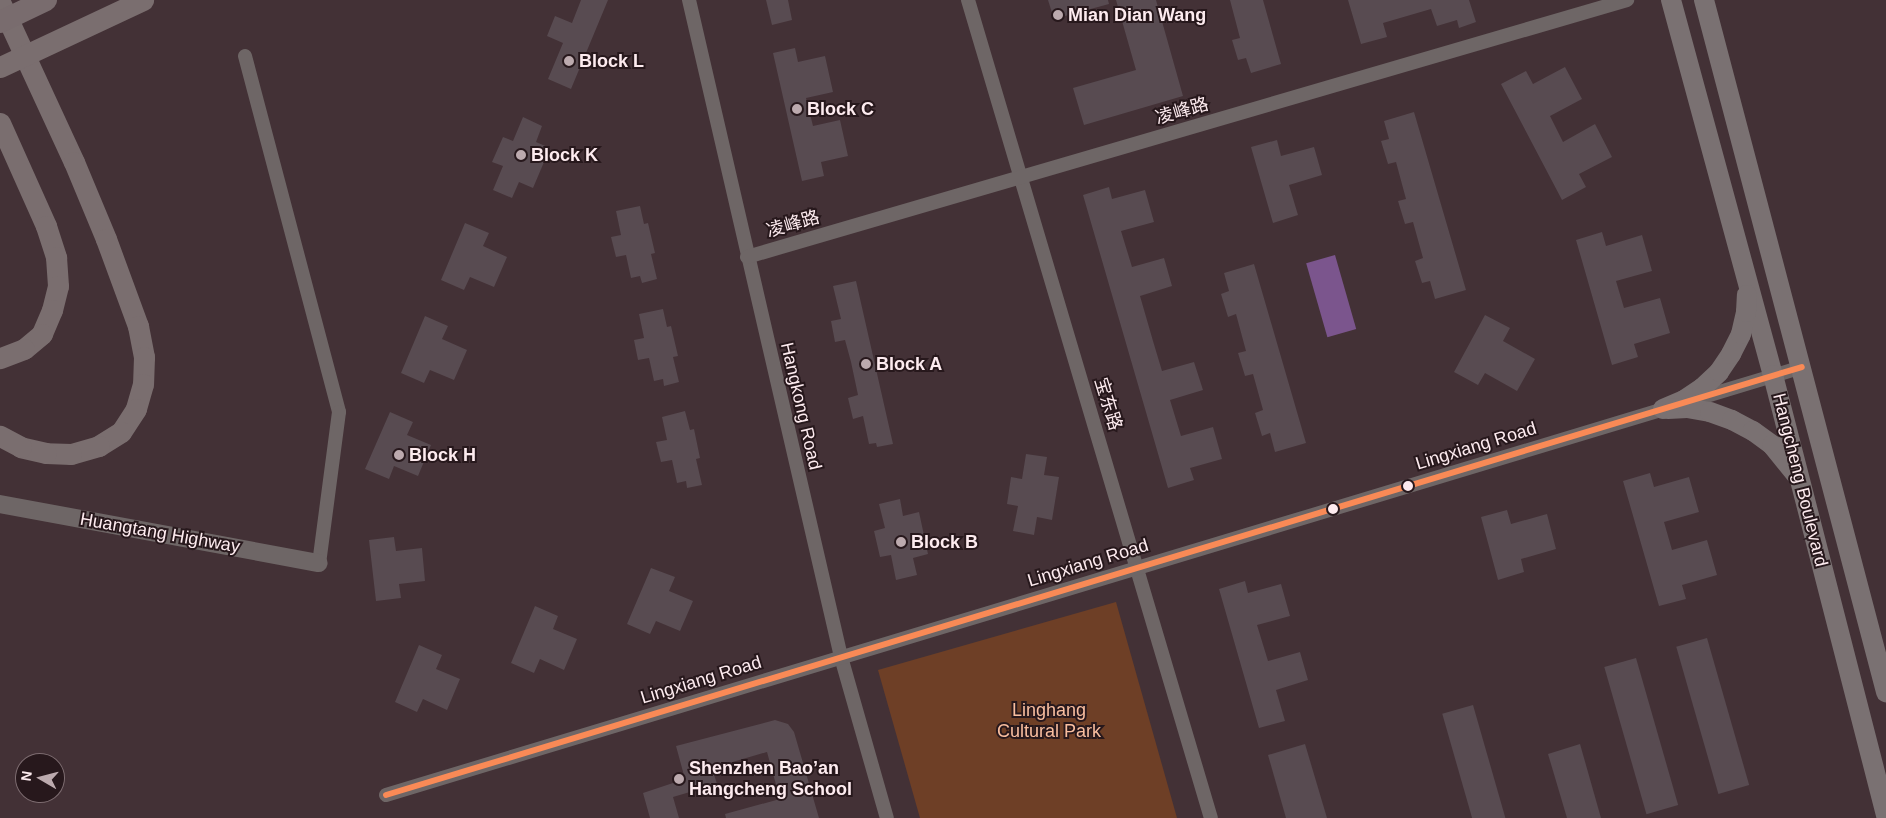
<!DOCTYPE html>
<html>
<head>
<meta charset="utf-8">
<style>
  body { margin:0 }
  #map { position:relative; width:1886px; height:818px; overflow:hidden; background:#433136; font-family:Helvetica,"Noto Sans SC",sans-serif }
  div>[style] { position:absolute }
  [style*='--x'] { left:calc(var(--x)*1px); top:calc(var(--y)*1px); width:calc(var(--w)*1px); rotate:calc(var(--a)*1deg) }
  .green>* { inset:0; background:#6e3f26 }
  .water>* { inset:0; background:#7b558d; transform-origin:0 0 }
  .building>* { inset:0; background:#584b51; transform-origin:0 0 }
  .minor>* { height:14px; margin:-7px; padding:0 7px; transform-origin:7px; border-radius:7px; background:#6e6666 }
  .tertiary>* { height:18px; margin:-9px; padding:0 9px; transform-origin:9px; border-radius:9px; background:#6e6666 }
  .secondary>* { height:20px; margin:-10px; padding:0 10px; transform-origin:10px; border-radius:10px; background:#7a7172 }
  .primary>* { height:21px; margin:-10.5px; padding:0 10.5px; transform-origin:10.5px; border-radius:10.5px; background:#7a6e6f }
  .trunk>* { height:22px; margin:-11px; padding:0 11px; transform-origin:11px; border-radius:11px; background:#796c6e }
  .bus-1>* { height:6px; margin:-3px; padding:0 3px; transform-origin:3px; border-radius:3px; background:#f98a56 }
  .dots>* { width:14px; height:14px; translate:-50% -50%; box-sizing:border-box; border:2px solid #27181c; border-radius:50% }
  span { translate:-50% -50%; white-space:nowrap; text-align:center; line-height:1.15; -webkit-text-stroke:4px #27181c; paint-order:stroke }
  .poi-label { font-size:18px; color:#fdebef; font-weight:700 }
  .left { translate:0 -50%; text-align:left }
  .street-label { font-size:18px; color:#fdebef }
  .park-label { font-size:18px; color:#f9be9f }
  .north { position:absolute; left:15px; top:753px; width:50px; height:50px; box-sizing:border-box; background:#27181c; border:1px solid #7d6c70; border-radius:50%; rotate:278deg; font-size:14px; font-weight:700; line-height:20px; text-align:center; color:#fdebef }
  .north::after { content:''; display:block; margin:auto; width:18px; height:22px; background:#bcaaae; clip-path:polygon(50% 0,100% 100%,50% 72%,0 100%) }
</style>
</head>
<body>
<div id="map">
  <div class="green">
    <i style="clip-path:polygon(1116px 602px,1177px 818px,920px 818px,878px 670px)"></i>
  </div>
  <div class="water">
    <i style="left:1335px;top:255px;width:77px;height:30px;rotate:74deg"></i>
  </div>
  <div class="building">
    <i style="clip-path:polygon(581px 0,608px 0,571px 89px,548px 79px,563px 43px,547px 36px,555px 16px,572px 23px)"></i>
    <i style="clip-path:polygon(766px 0,788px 0,792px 20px,772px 25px)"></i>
    <i style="clip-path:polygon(1048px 0,1108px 0,1109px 4px,1054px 19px)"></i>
    <i style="clip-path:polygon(1116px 0,1156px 0,1183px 96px,1084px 125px,1073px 88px,1136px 70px)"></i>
    <i style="clip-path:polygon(1230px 0,1263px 0,1281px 64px,1251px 73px,1246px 58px,1238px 60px,1232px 40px,1240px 38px)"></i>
    <i style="clip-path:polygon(1348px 0,1469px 0,1476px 22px,1459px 28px,1457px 20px,1437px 26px,1431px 9px,1383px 23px,1387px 37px,1361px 44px)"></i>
    <i style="clip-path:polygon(795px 48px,798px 62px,825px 56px,833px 92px,806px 98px,813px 126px,840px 120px,848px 156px,821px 162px,824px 176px,802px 181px,773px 53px)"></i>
    <i style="clip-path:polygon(1565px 67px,1582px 99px,1550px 116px,1563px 142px,1595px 124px,1612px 157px,1579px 174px,1586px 187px,1562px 200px,1501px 84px,1526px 71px,1533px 84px)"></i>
    <i style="clip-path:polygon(1414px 112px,1466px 290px,1435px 299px,1430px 281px,1422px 283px,1415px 261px,1423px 258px,1413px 222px,1405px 224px,1398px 201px,1406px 199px,1396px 162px,1388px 164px,1381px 141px,1389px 139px,1384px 121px)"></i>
    <i style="clip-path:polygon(523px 117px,542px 126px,536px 142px,550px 148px,533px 188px,519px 182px,512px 198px,493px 190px,503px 166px,492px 162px,503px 137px,513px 141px)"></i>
    <i style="clip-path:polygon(1277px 140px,1281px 156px,1314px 147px,1322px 175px,1289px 185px,1298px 215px,1273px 223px,1251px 147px)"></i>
    <i style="clip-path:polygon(1109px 187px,1112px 199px,1145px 190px,1154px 222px,1121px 231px,1132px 267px,1164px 258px,1172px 286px,1140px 296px,1153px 341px,1162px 371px,1194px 362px,1203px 390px,1170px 400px,1181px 436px,1213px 427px,1222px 459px,1190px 468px,1194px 480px,1168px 488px,1083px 195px)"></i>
    <i style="clip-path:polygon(640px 206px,644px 224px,648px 223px,655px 253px,651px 254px,657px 279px,642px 283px,640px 276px,631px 278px,626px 255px,616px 257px,611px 237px,621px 235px,616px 211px)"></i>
    <i style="clip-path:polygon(465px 223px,489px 233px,483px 246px,507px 257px,494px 287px,470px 277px,464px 290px,441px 280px)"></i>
    <i style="clip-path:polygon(1602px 232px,1606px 246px,1642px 235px,1652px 271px,1616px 281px,1624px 308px,1660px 298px,1670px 333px,1634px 344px,1638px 357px,1612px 365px,1576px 240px)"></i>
    <i style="clip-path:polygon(1254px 264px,1306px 443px,1275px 452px,1270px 433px,1262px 436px,1255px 413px,1263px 410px,1253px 374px,1245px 376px,1238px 353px,1246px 351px,1236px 314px,1228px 317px,1221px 294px,1229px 291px,1224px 273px)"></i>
    <i style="clip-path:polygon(856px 281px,893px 444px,877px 447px,876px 443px,869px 444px,863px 416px,853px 419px,848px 398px,858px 395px,851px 362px,845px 340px,835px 342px,831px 321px,841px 319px,833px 286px)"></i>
    <i style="clip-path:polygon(663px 309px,667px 327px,671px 326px,678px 356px,673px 357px,679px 382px,664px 386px,663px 379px,654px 381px,649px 358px,638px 360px,634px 340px,644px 338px,639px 314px)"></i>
    <i style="clip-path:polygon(1485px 315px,1510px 328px,1503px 341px,1535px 359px,1517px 391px,1485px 373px,1478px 385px,1454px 372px)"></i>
    <i style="clip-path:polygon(425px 316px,448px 326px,442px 339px,467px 350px,454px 380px,430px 370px,424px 383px,401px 373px)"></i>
    <i style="clip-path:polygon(685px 411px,690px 430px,694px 429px,700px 458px,696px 459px,702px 485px,687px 488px,686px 481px,677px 483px,672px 460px,661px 462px,656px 442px,667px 440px,662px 417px)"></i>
    <i style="clip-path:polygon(390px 412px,413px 422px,407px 435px,431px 445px,418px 476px,394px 466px,389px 479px,365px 469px)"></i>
    <i style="clip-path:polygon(1026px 454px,1047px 457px,1044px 475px,1059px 477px,1052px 520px,1037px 517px,1034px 535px,1013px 531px,1018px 506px,1007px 504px,1011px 477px,1022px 479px)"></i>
    <i style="clip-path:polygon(1650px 473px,1654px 487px,1689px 477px,1699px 512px,1664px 522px,1672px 550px,1707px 540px,1717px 575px,1682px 585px,1686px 599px,1659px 606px,1623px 481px)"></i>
    <i style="clip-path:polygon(900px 499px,903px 516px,919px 512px,928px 554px,913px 558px,917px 575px,896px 580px,891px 555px,880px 557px,874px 531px,885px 528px,879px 504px)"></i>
    <i style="clip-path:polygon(1507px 510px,1511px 524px,1547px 514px,1556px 549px,1521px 559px,1524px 572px,1498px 580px,1481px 517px)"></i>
    <i style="clip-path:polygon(394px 537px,396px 551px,422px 548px,425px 581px,399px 584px,401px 598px,376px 601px,369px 540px)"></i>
    <i style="clip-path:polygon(651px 568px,675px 577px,669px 591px,693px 601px,680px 631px,656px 621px,650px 634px,627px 624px)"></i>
    <i style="clip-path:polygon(1245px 581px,1248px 593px,1281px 584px,1290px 616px,1257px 625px,1268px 661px,1300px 652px,1308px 680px,1276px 690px,1285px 721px,1259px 728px,1219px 589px)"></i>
    <i style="clip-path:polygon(535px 606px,558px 616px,553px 629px,577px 639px,564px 670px,540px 659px,534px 673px,511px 663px)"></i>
    <i style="left:1707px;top:638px;width:153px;height:32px;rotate:74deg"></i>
    <i style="clip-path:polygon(419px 645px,442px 655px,436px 669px,460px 679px,447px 710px,423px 699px,417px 712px,395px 702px)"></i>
    <i style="left:1636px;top:658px;width:153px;height:33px;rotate:74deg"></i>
    <i style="left:1473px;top:705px;width:118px;height:32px;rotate:74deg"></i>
    <i style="clip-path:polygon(775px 720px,788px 724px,794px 732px,819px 818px,726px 818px,725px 814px,780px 799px,767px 752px,712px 768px,717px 784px,673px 797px,679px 818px,650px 818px,643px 793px,685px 779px,676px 746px)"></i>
    <i style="clip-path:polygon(1305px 744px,1327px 818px,1286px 818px,1268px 755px)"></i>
    <i style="clip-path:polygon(1580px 744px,1601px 818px,1567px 818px,1548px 754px)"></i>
  </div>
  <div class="minor">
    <i style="--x:689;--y:0;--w:674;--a:76.97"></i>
    <i style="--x:841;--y:657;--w:167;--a:74.1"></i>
    <i style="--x:968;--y:0;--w:853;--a:73.46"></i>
    <i style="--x:245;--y:56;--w:368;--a:75.2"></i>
    <i style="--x:339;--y:412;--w:152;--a:97.5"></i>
    <i style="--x:747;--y:257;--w:917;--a:-16.28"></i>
    <i style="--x:1693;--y:400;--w:114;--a:-16.8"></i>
    <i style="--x:386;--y:795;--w:1341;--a:-16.81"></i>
  </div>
  <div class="tertiary">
    <i style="--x:0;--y:504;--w:324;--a:10.5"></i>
  </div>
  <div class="secondary">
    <i style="--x:1671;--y:0;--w:389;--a:74.8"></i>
    <i style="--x:1773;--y:375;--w:455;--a:75.6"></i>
    <i style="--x:1704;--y:0;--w:716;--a:75.26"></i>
    <i style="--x:1663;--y:409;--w:23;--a:-23"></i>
    <i style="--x:1684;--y:400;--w:22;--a:-34"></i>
    <i style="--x:1702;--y:388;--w:23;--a:-43"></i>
    <i style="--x:1719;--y:372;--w:22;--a:-56"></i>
    <i style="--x:1731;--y:354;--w:22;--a:-63"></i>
    <i style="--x:1741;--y:334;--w:23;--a:-77"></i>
    <i style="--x:1746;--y:312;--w:17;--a:-87"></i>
    <i style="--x:1668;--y:409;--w:19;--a:-3"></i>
    <i style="--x:1687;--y:408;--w:23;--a:10"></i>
    <i style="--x:1710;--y:412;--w:23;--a:20"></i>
    <i style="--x:1732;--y:420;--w:24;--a:28"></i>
    <i style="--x:1753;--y:431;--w:24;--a:36"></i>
    <i style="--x:1772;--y:445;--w:38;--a:51"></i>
  </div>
  <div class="primary">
    <i style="--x:0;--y:2;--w:176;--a:65.2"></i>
    <i style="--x:74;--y:162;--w:83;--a:67.4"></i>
    <i style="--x:106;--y:239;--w:93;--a:69.8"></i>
    <i style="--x:138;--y:326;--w:32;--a:79"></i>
    <i style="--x:144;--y:357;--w:27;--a:92"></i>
    <i style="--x:143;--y:384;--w:26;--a:106"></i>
    <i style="--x:136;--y:409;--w:27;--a:123"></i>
    <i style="--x:121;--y:432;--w:26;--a:148"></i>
    <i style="--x:99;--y:446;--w:29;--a:164"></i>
    <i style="--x:71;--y:454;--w:25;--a:-178"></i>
    <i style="--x:46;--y:453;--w:26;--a:-167"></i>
    <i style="--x:21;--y:447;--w:24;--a:-152"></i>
    <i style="--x:0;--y:67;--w:158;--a:-25.1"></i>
    <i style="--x:0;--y:123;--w:113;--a:65.9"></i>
    <i style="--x:46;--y:226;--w:33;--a:72"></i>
    <i style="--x:56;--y:257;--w:29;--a:86"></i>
    <i style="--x:58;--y:286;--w:25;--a:104"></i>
    <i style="--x:52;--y:310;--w:26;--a:113"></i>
    <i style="--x:42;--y:334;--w:23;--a:140"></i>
    <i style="--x:24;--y:349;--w:26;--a:159"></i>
  </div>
  <div class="trunk">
    <i style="--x:0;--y:22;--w:51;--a:-25.6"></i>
  </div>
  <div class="bus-1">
    <i style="--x:386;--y:795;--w:1479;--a:-16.82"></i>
  </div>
  <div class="dots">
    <i style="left:1058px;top:15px;background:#bcaaae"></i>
    <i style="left:569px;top:61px;background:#bcaaae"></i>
    <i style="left:797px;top:109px;background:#bcaaae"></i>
    <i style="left:521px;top:155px;background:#bcaaae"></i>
    <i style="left:866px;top:364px;background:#bcaaae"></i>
    <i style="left:399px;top:455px;background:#bcaaae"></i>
    <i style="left:1408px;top:486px;background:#fdebef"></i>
    <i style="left:1333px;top:509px;background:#fdebef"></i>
    <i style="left:901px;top:542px;background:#bcaaae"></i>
    <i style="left:679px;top:779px;background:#bcaaae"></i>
  </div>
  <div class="poi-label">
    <span class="left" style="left:1068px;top:15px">Mian Dian Wang</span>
    <span class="left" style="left:579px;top:61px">Block L</span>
    <span class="left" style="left:807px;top:109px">Block C</span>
    <span class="left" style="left:531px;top:155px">Block K</span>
    <span class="left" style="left:876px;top:364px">Block A</span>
    <span class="left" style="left:409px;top:455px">Block H</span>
    <span class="left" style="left:911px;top:542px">Block B</span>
    <span class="left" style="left:689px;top:779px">Shenzhen Bao’an<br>Hangcheng School</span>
  </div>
  <div class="street-label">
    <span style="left:1182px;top:111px;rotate:-16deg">凌峰路</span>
    <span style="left:793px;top:224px;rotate:-16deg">凌峰路</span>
    <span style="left:1108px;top:404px;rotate:73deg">宝东路</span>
    <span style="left:801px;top:406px;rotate:77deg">Hangkong Road</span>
    <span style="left:1476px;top:446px;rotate:-17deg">Lingxiang Road</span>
    <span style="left:1800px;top:480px;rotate:76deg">Hangcheng Boulevard</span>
    <span style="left:160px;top:533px;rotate:10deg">Huangtang Highway</span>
    <span style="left:1088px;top:563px;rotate:-17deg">Lingxiang Road</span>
    <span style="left:701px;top:680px;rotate:-17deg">Lingxiang Road</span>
  </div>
  <div class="park-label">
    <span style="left:1049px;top:721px">Linghang<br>Cultural Park</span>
  </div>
  <div class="north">N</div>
</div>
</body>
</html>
